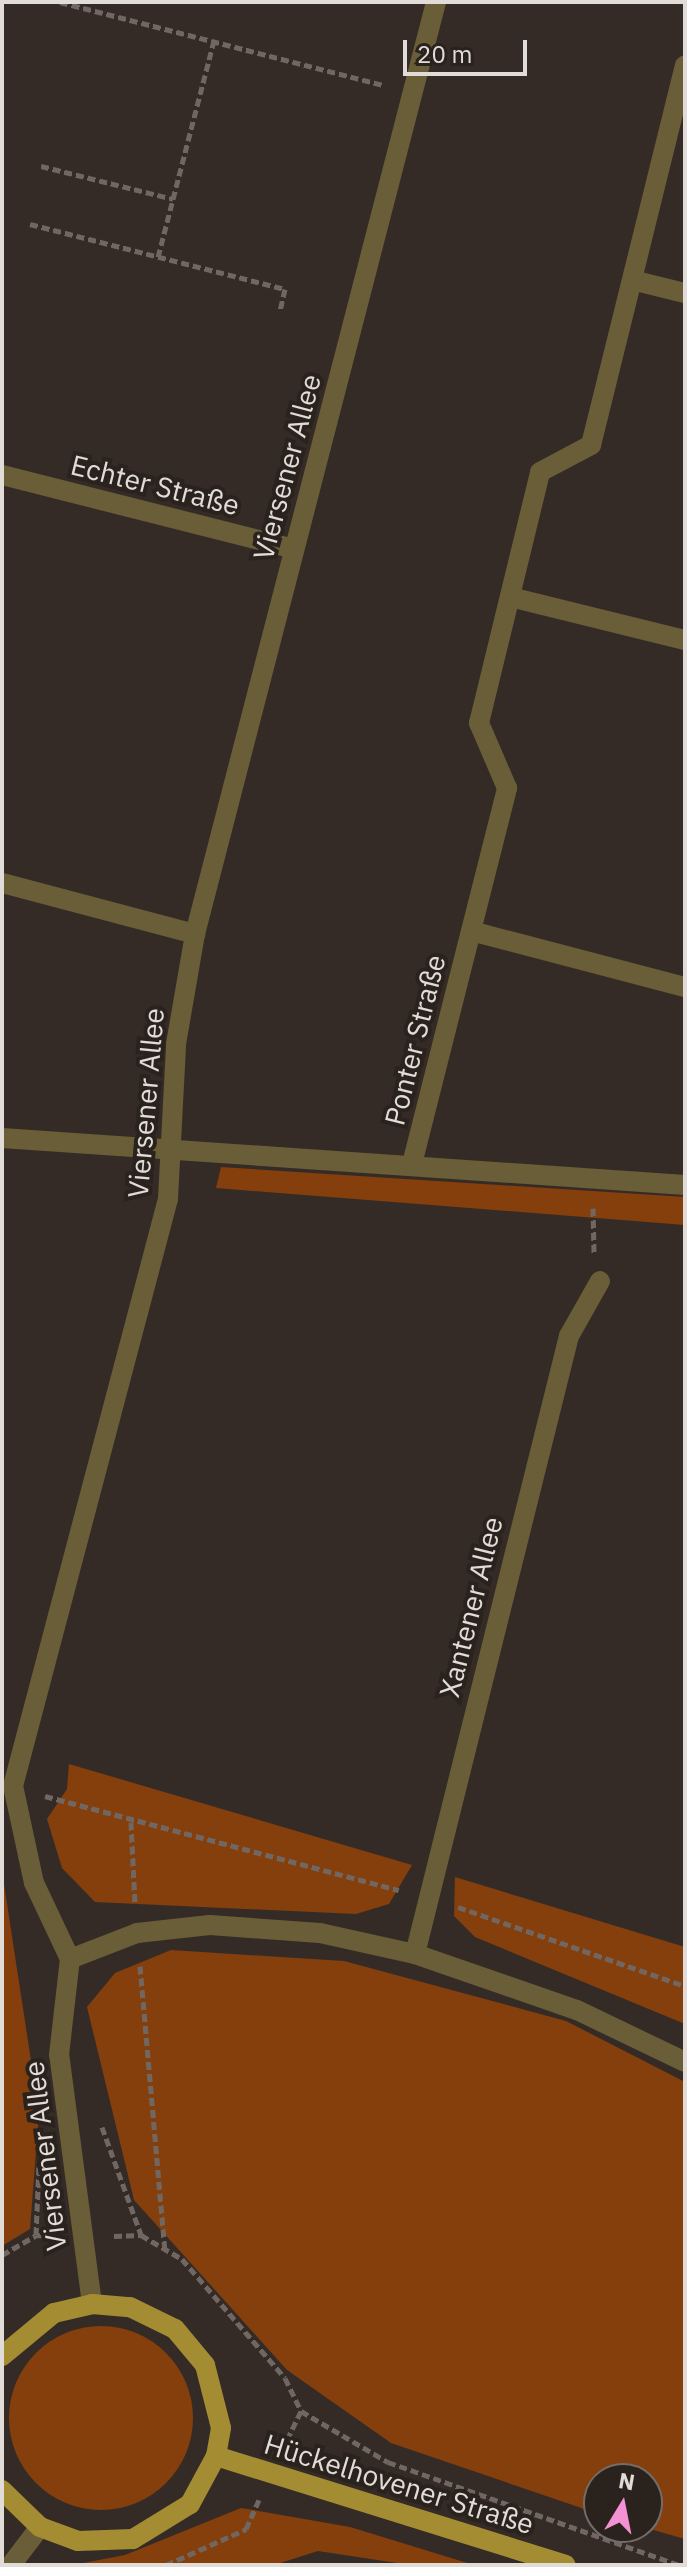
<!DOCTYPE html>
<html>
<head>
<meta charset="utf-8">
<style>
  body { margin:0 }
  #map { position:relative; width:687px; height:2567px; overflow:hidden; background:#352b26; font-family:"IBM Plex Sans",sans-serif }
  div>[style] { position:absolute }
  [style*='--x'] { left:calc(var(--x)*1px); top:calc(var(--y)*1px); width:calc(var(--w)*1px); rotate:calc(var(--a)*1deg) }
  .green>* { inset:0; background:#843f0c }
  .round { border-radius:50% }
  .path>* { height:5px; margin-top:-2.5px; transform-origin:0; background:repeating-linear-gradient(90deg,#706762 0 8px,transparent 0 12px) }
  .minor>* { height:20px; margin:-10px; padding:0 10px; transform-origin:10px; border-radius:10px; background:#695e37 }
  .major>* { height:20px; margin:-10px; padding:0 10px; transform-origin:10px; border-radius:10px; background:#a48c33 }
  span { translate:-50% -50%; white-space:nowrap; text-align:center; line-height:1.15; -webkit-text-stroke:8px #2a221d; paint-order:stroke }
  .street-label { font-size:28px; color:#e2dcd8 }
  .frame { position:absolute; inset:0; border:4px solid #e2dcd8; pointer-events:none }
  .north { position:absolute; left:583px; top:2463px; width:80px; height:80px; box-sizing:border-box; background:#2a221d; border:2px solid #746c68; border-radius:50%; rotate:10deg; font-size:22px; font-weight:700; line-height:32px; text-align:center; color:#e2dcd8 }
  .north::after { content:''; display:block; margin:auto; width:28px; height:36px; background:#f491d4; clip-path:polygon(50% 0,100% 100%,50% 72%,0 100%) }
  .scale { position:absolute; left:403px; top:40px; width:124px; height:36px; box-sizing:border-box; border:4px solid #e2dcd8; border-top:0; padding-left:10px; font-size:24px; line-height:28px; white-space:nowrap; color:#e2dcd8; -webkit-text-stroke:6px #2a221d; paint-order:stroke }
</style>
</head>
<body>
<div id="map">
  <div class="green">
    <i style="clip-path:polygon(221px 1167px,685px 1197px,685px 1225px,216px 1188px)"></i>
    <i style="clip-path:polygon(69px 1764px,412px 1865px,389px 1904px,356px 1914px,95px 1902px,62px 1868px,47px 1819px,67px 1789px)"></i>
    <i style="clip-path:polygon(2px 1871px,39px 2113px,30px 2229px,2px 2246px)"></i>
    <i style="clip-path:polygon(455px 1877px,685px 1947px,685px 2024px,475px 1937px,454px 1916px)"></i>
    <i style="clip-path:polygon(171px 1950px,344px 1961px,566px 2021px,685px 2082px,685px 2539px,643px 2527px,647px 2479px,599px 2479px,599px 2514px,391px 2443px,287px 2370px,134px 2200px,87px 2007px,115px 1973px)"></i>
    <i class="round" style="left:9px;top:2326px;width:184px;height:184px"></i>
    <i style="clip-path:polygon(241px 2508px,350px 2527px,474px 2565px,410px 2565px,318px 2551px,274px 2565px,73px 2565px,125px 2555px)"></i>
  </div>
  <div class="path">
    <i style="--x:60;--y:2;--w:334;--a:14.4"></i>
    <i style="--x:41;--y:166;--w:136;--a:14"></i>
    <i style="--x:30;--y:224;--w:263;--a:14.3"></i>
    <i style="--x:285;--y:289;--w:23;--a:103"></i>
    <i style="--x:158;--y:257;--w:223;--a:-75.5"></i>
    <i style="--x:593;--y:1208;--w:45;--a:88.7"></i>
    <i style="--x:45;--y:1796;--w:366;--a:14.9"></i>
    <i style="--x:131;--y:1822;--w:82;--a:87.2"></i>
    <i style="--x:458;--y:1907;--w:240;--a:19.2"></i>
    <i style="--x:140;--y:1966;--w:286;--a:85"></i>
    <i style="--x:102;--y:2127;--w:115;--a:70.1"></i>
    <i style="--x:36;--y:2235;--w:73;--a:-87.6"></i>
    <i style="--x:114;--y:2236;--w:27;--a:-2"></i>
    <i style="--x:141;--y:2235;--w:48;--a:30.3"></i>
    <i style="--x:182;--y:2259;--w:157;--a:49.1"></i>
    <i style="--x:285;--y:2378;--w:37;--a:64"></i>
    <i style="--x:301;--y:2411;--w:41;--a:115.9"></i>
    <i style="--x:2;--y:2255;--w:39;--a:-30"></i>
    <i style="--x:36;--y:2235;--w:16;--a:4"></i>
    <i style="--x:301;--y:2411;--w:101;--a:30.4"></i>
    <i style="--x:388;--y:2462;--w:309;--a:19.5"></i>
    <i style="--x:166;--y:2565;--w:88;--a:-24.2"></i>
    <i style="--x:246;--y:2529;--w:32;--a:-66"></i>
  </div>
  <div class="minor">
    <i style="--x:636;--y:281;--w:50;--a:13.8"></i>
    <i style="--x:2;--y:475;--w:301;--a:14.2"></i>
    <i style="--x:510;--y:597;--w:180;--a:13.8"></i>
    <i style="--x:2;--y:883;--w:200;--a:14.8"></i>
    <i style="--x:471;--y:931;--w:221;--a:14.7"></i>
    <i style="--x:2;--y:1138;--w:685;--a:3.94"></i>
    <i style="--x:412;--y:1164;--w:388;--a:-75.8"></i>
    <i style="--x:507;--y:788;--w:71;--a:-113.3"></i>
    <i style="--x:479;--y:723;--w:258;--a:-76.3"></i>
    <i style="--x:540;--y:472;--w:58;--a:-27.9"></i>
    <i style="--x:591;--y:445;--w:391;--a:-76.1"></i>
    <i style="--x:415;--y:1954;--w:637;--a:-76.01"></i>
    <i style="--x:569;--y:1336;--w:63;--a:-60.6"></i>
    <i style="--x:70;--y:1959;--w:72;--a:-21.2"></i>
    <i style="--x:137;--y:1933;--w:73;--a:-6.3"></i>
    <i style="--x:210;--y:1925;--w:110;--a:4.2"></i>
    <i style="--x:320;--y:1933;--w:97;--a:12.5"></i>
    <i style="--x:415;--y:1954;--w:171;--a:19.1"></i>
    <i style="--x:577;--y:2010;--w:120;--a:25.7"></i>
    <i style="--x:92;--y:2304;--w:251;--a:-97.5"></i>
    <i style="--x:59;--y:2055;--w:97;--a:-83.5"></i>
    <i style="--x:70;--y:1959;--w:84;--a:-115.3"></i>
    <i style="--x:34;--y:1883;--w:99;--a:-102.2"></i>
    <i style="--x:13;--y:1786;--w:607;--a:-75.21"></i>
    <i style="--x:168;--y:1199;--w:155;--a:-87"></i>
    <i style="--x:176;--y:1044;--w:112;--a:-80.2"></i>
    <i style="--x:195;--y:934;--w:963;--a:-75.5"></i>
    <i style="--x:11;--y:2565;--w:48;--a:-52.7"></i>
  </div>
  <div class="major">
    <i style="--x:2;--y:2356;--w:67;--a:-39.6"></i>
    <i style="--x:54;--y:2313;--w:39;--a:-13"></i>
    <i style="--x:92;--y:2304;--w:38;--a:5"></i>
    <i style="--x:130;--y:2307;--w:50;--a:26.1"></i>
    <i style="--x:175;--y:2329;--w:47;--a:50.2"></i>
    <i style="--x:205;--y:2365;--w:65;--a:75.7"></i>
    <i style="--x:221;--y:2428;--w:28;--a:100"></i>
    <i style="--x:216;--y:2456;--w:55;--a:118.4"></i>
    <i style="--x:190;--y:2504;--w:67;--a:148.4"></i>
    <i style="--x:133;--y:2539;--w:55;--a:177.9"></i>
    <i style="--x:78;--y:2541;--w:40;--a:-159.8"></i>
    <i style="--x:40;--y:2527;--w:53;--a:-135.8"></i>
    <i style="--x:216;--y:2456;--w:366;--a:17.3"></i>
  </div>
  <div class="street-label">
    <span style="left:287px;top:467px;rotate:-75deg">Viersener Allee</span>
    <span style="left:155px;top:485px;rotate:14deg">Echter Straße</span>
    <span style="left:415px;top:1040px;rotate:-76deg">Ponter Straße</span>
    <span style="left:146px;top:1103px;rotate:-85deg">Viersener Allee</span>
    <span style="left:471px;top:1607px;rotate:-76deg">Xantener Allee</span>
    <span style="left:45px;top:2156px;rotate:-97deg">Viersener Allee</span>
    <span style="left:399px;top:2484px;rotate:17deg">Hückelhovener Straße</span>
  </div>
  <div class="frame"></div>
  <div class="north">N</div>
  <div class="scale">20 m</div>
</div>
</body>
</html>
